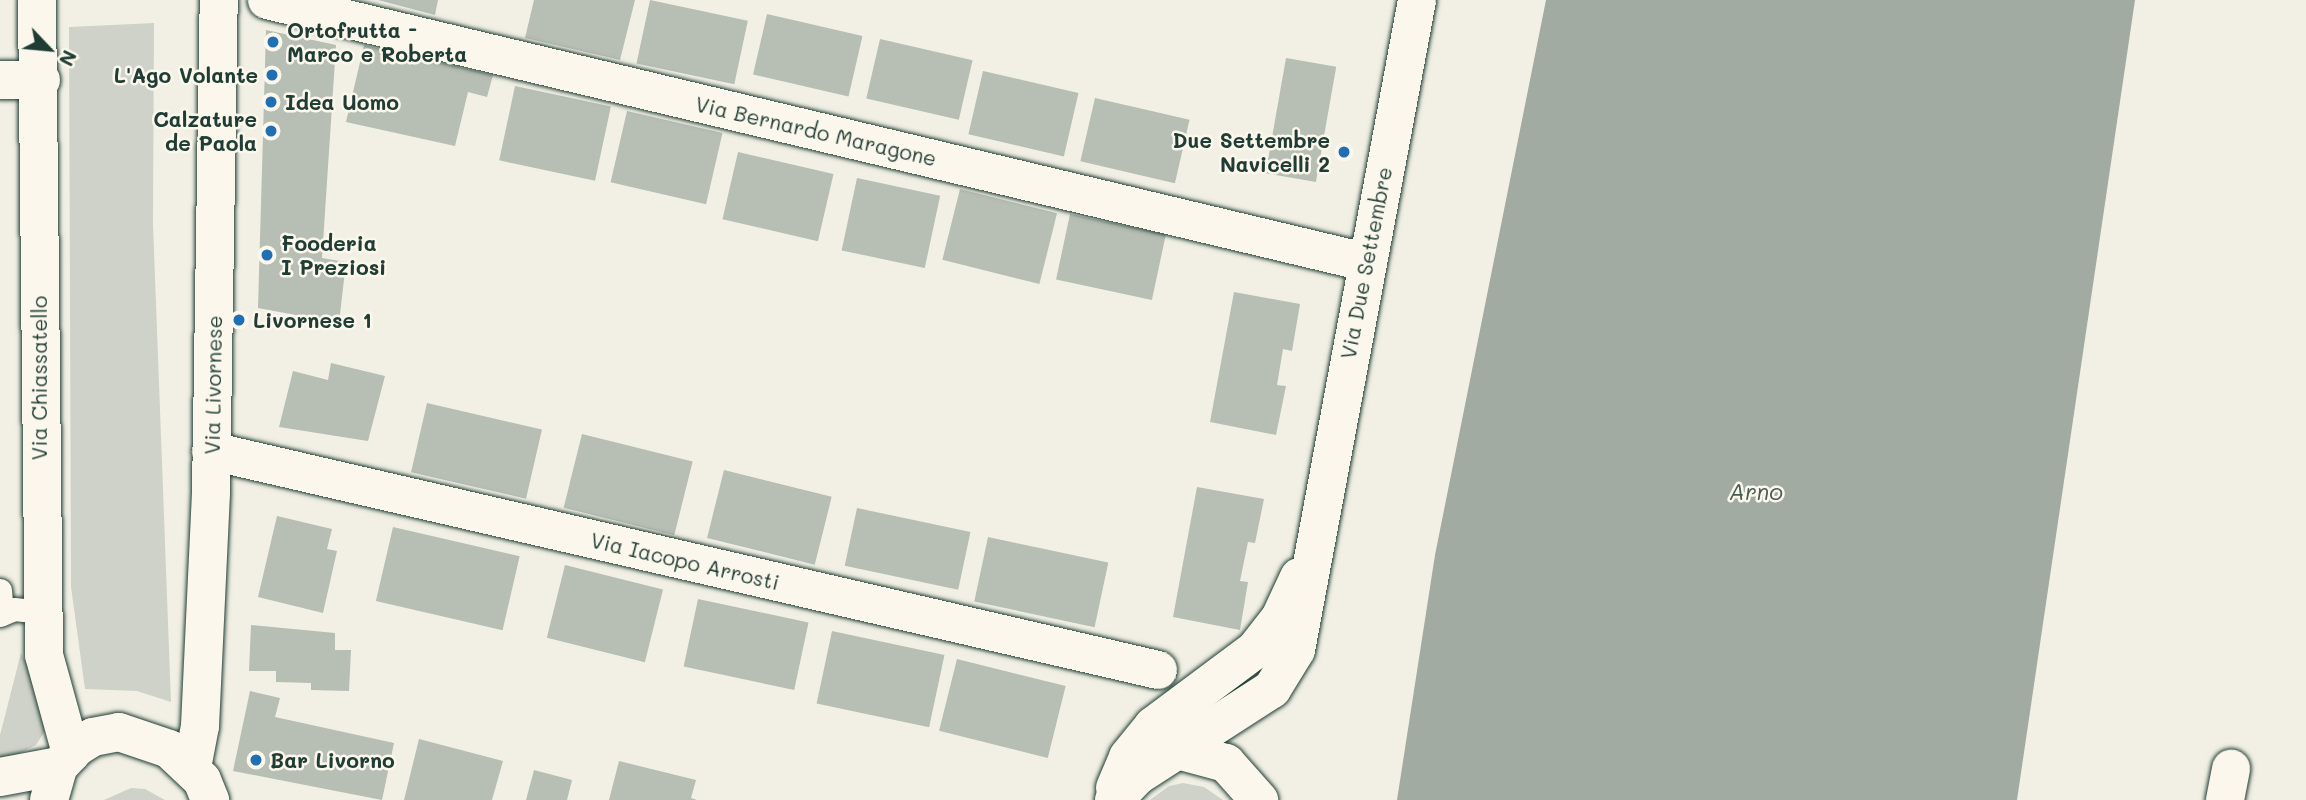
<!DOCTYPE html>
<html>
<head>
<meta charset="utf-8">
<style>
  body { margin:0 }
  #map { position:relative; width:2306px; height:800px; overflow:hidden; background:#f2f0e5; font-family:Mali,sans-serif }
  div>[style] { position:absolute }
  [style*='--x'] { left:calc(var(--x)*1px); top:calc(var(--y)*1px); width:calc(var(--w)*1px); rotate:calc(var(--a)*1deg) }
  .green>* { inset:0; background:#cfd2c8 }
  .water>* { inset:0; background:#a2aba1 }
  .building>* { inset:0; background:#b7beb3; transform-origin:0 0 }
  .roads { filter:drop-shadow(0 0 2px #1f3d34) drop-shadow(0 0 2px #1f3d34) }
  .lane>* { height:23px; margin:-11.5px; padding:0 11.5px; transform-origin:11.5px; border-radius:11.5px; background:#fbf7ec }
  .street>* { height:38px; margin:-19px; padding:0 19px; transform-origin:19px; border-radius:19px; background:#fbf7ec }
  .secondary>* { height:38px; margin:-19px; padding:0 19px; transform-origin:19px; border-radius:19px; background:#fbf7ec }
  .primary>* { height:38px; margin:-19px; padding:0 19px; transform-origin:19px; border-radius:19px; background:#fbf7ec }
  .dots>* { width:19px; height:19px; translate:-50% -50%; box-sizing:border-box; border:4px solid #fbf7ec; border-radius:50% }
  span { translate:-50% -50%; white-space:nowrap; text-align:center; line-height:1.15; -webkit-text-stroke:5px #fbf7ec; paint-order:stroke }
  .poi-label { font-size:21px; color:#1f3d34; font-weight:700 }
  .left { translate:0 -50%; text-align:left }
  .right { translate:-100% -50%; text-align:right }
  .street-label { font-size:21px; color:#1f3d34 }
  .water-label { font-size:23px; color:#465e55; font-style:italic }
  .north { position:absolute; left:14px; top:14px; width:70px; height:70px; -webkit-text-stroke:5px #fbf7ec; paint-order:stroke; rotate:116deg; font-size:19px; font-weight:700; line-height:28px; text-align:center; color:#1f3d34 }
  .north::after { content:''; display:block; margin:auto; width:24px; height:32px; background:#1f3d34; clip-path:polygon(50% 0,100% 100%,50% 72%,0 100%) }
</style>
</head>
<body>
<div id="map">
  <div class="green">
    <i style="clip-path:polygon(154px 23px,153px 224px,171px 702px,137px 691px,85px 689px,71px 587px,69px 27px)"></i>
    <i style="clip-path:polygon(21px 653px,41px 692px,47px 728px,36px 745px,0 763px,0 735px)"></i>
    <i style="clip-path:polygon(1183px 783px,1204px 787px,1223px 800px,1150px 800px,1169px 786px)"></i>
    <i style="clip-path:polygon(131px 788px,145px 789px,165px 800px,104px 800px)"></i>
  </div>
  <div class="water">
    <i style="clip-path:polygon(1546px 0,2135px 0,2017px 800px,1397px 800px,1435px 555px)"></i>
  </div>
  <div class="building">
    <i style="clip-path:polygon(378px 0,438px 0,435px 15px)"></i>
    <i style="clip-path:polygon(534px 0,635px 0,620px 60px,525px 38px)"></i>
    <i style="left:650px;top:0;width:100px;height:65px;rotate:12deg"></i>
    <i style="left:767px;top:14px;width:98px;height:62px;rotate:13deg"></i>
    <i style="clip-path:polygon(266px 30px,336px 45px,322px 258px,346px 262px,339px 323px,258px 308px)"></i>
    <i style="left:880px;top:39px;width:95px;height:61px;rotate:13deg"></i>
    <i style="clip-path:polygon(364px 45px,493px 75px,487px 97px,468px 92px,455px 146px,346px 122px)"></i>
    <i style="left:1286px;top:58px;width:51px;height:117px;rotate:10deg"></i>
    <i style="left:983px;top:71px;width:98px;height:65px;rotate:13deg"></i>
    <i style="left:515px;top:86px;width:98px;height:76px;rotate:12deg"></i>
    <i style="left:1095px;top:98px;width:97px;height:65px;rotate:13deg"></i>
    <i style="left:627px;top:111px;width:98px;height:73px;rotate:13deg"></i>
    <i style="left:738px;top:152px;width:98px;height:69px;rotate:13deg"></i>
    <i style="left:857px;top:178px;width:85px;height:74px;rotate:12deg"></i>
    <i style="left:960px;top:189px;width:100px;height:73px;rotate:14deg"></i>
    <i style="left:1070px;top:214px;width:98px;height:67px;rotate:12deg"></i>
    <i style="clip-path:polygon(1234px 292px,1300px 304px,1292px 351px,1283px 349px,1277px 385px,1286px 386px,1276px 435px,1210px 422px)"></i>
    <i style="clip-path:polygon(331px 363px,385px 376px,368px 441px,279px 427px,293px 371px,328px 380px)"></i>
    <i style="left:427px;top:403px;width:118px;height:71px;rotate:13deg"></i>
    <i style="left:582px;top:434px;width:114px;height:76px;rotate:14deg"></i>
    <i style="left:724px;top:470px;width:111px;height:70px;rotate:14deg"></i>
    <i style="clip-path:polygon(1197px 487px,1264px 499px,1255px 543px,1248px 542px,1240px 581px,1248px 582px,1240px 630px,1173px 617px)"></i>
    <i style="left:857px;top:508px;width:116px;height:59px;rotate:12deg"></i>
    <i style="clip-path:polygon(277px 516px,332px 529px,327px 549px,337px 551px,323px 613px,258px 597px)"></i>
    <i style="left:393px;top:527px;width:130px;height:76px;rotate:13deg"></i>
    <i style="left:988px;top:537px;width:123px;height:66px;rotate:12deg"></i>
    <i style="left:565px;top:565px;width:101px;height:75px;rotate:14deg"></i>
    <i style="left:698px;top:599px;width:113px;height:69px;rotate:12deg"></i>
    <i style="clip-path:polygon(251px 625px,335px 633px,335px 650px,351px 650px,349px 691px,311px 690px,311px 683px,276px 682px,276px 671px,249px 671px)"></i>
    <i style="left:832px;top:631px;width:115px;height:74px;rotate:12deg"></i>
    <i style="left:957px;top:659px;width:112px;height:74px;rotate:14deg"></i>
    <i style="clip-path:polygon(250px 691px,280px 698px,275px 717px,394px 743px,382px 800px,233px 771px)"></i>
    <i style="clip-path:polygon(419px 739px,503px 761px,492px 800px,404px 800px)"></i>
    <i style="clip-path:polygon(619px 761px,696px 780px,691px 798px,697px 800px,609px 800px)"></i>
    <i style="clip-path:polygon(534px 770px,572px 780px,567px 800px,526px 800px)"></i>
  </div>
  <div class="roads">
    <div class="lane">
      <i style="--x:0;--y:590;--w:24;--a:85"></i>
      <i style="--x:0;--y:615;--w:15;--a:-23"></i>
      <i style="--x:14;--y:609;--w:29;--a:6"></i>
    </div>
    <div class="street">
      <i style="--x:37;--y:0;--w:655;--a:89.39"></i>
      <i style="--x:44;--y:655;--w:102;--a:74.6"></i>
      <i style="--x:267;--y:0;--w:1129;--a:13.42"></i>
      <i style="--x:0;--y:80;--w:41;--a:0"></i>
      <i style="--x:211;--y:451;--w:972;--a:13.02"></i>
      <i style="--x:2225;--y:800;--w:32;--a:-79"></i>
    </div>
    <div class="secondary">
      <i style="--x:192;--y:768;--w:43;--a:-79.2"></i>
      <i style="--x:200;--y:726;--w:233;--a:-87.3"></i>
      <i style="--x:211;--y:493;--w:493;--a:-89.1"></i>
      <i style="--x:1115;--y:788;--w:34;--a:-67"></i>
      <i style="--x:1128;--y:757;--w:40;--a:-51"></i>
      <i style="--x:1153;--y:726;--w:127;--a:-36.7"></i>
      <i style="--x:1255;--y:650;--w:41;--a:-52"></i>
      <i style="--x:1280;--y:618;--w:45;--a:-65.1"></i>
      <i style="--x:1114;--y:800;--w:33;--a:-46"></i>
      <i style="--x:1137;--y:776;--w:161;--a:-32.8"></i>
      <i style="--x:1272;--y:689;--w:46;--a:-58.4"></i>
      <i style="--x:1296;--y:650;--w:661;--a:-79.45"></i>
    </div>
    <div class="primary">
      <i style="--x:1177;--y:750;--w:51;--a:14.9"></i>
      <i style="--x:1226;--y:763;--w:50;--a:48.3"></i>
      <i style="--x:0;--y:777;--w:60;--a:-10.6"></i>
      <i style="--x:49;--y:800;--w:35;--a:-74"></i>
      <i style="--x:59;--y:766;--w:26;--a:-47"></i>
      <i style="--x:77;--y:747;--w:19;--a:-32"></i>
      <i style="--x:93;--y:737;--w:26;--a:-11"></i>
      <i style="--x:119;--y:732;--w:53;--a:18.8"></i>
      <i style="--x:169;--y:749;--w:45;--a:43.2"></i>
      <i style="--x:202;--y:780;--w:22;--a:68"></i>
    </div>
  </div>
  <div class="dots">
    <i style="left:273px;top:42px;background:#1f6fb2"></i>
    <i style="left:272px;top:75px;background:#1f6fb2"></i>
    <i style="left:271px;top:102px;background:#1f6fb2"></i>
    <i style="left:271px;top:131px;background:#1f6fb2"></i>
    <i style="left:1344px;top:152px;background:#1f6fb2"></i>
    <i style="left:267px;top:255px;background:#1f6fb2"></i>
    <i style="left:239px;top:320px;background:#1f6fb2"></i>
    <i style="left:256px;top:760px;background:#1f6fb2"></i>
  </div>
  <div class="poi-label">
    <span class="left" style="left:287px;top:42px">Ortofrutta -<br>Marco e Roberta</span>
    <span class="right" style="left:258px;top:75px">L'Ago Volante</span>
    <span class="left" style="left:285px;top:102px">Idea Uomo</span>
    <span class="right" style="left:257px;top:131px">Calzature<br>de Paola</span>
    <span class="right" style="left:1330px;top:152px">Due Settembre<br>Navicelli 2</span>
    <span class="left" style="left:281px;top:255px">Fooderia<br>I Preziosi</span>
    <span class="left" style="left:253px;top:320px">Livornese 1</span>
    <span class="left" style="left:270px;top:760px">Bar Livorno</span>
  </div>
  <div class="street-label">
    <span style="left:816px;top:131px;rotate:13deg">Via Bernardo Maragone</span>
    <span style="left:1366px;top:263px;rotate:-79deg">Via Due Settembre</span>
    <span style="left:39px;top:378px;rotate:-90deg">Via Chiassatello</span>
    <span style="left:213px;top:385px;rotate:-89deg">Via Livornese</span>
    <span style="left:685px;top:561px;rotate:13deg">Via Iacopo Arrosti</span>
  </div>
  <div class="water-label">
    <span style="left:1756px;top:491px">Arno</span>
  </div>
  <div class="north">N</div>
</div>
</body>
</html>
